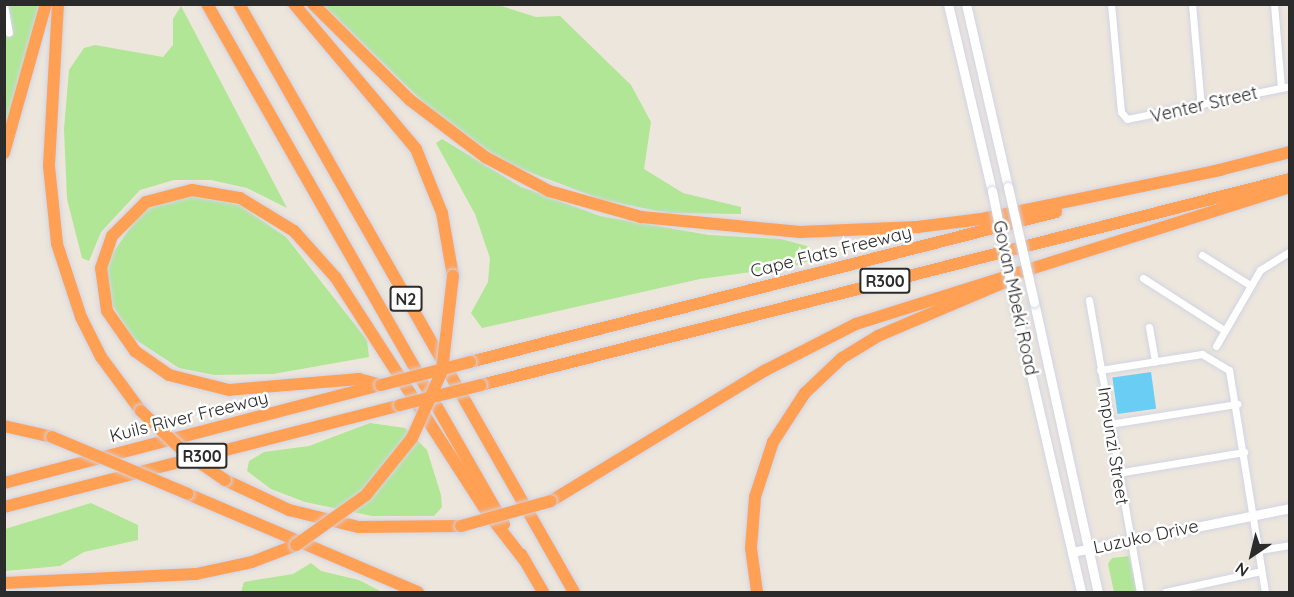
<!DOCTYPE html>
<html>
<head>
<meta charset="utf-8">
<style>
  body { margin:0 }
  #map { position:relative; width:1294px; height:597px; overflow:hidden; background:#ede6dc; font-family:Quicksand,sans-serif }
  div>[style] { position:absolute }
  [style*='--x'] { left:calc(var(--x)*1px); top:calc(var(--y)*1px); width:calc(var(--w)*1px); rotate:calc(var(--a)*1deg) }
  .green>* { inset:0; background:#b0e696 }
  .water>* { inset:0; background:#6acef4; transform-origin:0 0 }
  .roads { filter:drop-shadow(0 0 2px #d1d4e4) drop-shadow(0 0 2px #d1d4e4) }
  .street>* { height:7px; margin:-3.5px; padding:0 3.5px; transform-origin:3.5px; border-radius:3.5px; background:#fff }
  .secondary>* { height:9px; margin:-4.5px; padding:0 4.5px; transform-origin:4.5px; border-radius:4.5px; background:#fff }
  .highway>* { height:12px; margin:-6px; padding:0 6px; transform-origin:6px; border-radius:6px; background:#ffa055 }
  .bridges { filter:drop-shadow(0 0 2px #d1d4e4) drop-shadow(0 0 2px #d1d4e4) }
  .secondary-bridge>* { height:9px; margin:-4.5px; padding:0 4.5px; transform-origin:4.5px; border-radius:4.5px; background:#fff }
  .highway-bridge>* { height:12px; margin:-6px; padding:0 6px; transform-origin:6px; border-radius:6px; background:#ffa055 }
  span { translate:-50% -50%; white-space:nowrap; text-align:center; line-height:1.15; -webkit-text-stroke:5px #fff; paint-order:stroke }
  .shield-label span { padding:2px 4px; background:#fff; border:2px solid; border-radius:4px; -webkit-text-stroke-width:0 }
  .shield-label { font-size:16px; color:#2b2b2b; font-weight:700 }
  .street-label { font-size:18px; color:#2b2b2b }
  .frame { position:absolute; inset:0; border:6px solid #2b2b2b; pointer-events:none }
  .north { position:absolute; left:1222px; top:525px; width:60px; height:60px; -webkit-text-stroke:4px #fff; paint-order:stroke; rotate:215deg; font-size:16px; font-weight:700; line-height:24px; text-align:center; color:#2b2b2b }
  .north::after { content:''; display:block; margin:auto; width:21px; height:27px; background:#2b2b2b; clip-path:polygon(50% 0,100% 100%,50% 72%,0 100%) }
</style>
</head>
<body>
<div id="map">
  <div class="green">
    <i style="clip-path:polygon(5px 5px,40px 5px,5px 136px)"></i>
    <i style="clip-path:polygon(323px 5px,498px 5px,536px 17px,560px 16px,631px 85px,651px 122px,644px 169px,683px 193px,741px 207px,741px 214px,668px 213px,603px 200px,503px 162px,422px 101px)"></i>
    <i style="clip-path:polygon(181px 6px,287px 208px,247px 188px,211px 180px,174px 180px,140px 190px,101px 232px,89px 261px,82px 258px,67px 199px,64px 129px,69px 70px,84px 48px,95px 45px,163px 57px,173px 45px,173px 19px)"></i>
    <i style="clip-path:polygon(442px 139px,521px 187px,600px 216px,709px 235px,781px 239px,807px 246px,811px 252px,808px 261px,795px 266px,700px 279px,482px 328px,471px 313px,488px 282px,490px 258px,475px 214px,436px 143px)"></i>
    <i style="clip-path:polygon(193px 196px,239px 205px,286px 237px,367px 340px,369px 357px,273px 374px,214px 375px,179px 368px,133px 338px,111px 303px,107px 269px,112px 254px,139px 215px,154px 204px)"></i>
    <i style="clip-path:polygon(370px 423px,405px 428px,427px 450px,441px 495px,442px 507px,434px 516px,372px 516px,305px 502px,271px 489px,247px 471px,249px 461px,264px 452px,309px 446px)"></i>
    <i style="clip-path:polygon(91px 503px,138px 525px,138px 540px,84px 552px,60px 566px,5px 571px,5px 529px)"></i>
    <i style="clip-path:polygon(1129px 556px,1137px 592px,1114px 592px,1108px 564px,1112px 558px)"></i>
    <i style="clip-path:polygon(311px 563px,321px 571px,359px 580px,382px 592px,241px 592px,244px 582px,293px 574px)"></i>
  </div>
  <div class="water">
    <i style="left:1151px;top:372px;width:37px;height:39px;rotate:82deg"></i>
  </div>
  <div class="roads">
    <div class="street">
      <i style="--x:1111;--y:4;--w:108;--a:84.7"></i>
      <i style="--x:1121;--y:112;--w:9;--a:49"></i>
      <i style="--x:1127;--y:119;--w:166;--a:-11.4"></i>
      <i style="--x:1192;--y:4;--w:102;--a:85"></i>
      <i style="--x:1274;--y:4;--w:84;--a:85.2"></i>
      <i style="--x:4;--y:5;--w:28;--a:80"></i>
      <i style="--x:1202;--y:255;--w:57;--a:32"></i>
      <i style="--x:1143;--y:278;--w:96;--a:32.7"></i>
      <i style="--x:1089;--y:300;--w:296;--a:80.1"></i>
      <i style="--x:1149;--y:327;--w:35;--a:80"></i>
      <i style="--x:1216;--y:346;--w:88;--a:-59.9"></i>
      <i style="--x:1260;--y:270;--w:36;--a:-32"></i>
      <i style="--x:1100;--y:370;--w:103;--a:-8.9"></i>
      <i style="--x:1202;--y:354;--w:31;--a:31"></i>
      <i style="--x:1229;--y:370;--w:225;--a:80.8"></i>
      <i style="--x:1109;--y:424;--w:130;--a:-8.9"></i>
      <i style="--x:1117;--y:473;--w:129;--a:-9.4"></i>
      <i style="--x:1259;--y:550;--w:31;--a:-9"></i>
      <i style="--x:1165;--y:592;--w:98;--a:-12.3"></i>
    </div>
    <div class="secondary">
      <i style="--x:948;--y:4;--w:192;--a:76.8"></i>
      <i style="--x:966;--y:4;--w:188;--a:77.1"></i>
      <i style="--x:1034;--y:302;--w:297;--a:77.6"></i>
      <i style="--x:1016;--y:310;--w:289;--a:77"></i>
      <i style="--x:1072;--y:552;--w:222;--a:-11.4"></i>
    </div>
    <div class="highway">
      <i style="--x:58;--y:4;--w:162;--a:93.2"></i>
      <i style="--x:49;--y:166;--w:78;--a:84.1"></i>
      <i style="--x:57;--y:244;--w:77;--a:71.8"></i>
      <i style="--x:81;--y:317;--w:45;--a:63.4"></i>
      <i style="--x:101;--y:357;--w:67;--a:53.5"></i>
      <i style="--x:207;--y:4;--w:599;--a:60.27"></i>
      <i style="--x:239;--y:4;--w:677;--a:60.33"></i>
      <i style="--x:294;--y:4;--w:189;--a:49.9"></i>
      <i style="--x:416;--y:149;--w:69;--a:67.9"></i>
      <i style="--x:442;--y:213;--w:64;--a:80.1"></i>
      <i style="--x:313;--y:4;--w:136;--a:44.7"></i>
      <i style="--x:410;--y:100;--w:94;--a:37.2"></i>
      <i style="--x:485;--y:157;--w:72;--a:28"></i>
      <i style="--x:549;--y:191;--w:96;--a:15.8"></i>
      <i style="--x:641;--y:217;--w:160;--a:5.4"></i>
      <i style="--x:800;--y:232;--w:117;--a:-2.4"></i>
      <i style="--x:917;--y:227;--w:65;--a:-7"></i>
      <i style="--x:982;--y:219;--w:244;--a:-11.6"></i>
      <i style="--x:4;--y:153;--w:155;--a:-74.3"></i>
      <i style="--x:1215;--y:171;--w:77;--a:-14.2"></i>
      <i style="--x:470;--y:362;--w:605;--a:-14.36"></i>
      <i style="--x:381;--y:385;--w:23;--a:-165"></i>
      <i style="--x:359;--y:379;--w:130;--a:175.2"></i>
      <i style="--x:229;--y:390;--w:62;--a:-166"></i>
      <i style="--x:169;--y:375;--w:42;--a:-144.8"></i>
      <i style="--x:135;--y:351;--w:49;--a:-125"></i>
      <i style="--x:107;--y:311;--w:43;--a:-97.9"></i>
      <i style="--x:101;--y:268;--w:34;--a:-71"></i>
      <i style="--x:112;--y:236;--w:48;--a:-45"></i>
      <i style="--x:146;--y:202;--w:48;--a:-14.6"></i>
      <i style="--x:192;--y:190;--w:49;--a:9.5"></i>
      <i style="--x:240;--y:198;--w:63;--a:31.4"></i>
      <i style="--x:294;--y:231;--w:63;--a:48.2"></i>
      <i style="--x:336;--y:278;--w:278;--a:57.2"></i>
      <i style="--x:487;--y:512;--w:62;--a:52.2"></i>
      <i style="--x:481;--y:385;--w:835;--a:-14.29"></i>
      <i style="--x:4;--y:426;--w:49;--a:12.9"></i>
      <i style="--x:225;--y:480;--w:71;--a:25.1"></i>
      <i style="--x:289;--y:510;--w:71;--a:13.8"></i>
      <i style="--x:358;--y:527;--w:103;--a:-0.6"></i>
      <i style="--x:4;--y:483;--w:390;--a:-14.6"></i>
      <i style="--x:188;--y:494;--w:250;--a:23.1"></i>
      <i style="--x:551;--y:501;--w:250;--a:-31.4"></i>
      <i style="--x:764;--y:371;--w:103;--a:-27.1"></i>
      <i style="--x:856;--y:324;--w:455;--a:-17.5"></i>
      <i style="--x:4;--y:507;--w:409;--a:-14.4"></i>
      <i style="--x:521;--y:554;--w:44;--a:59.9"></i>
      <i style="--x:4;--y:583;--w:192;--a:-2.7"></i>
      <i style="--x:196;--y:574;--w:57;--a:-12.1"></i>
      <i style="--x:252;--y:562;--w:47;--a:-21.1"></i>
      <i style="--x:757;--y:592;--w:44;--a:-97.8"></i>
      <i style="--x:751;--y:548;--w:51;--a:-85.5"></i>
      <i style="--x:755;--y:497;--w:58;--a:-71.9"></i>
      <i style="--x:773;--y:442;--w:59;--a:-56.9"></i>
      <i style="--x:805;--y:393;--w:51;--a:-43.4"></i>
      <i style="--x:842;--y:358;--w:42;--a:-31.4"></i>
      <i style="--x:878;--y:336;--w:143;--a:-23"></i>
    </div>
  </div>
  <div class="bridges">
    <div class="secondary-bridge">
      <i style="--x:1008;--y:187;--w:118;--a:77.3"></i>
      <i style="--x:992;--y:191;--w:121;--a:78.6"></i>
    </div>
    <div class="highway-bridge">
      <i style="--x:381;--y:385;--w:92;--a:-14.5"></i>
      <i style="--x:400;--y:405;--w:83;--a:-13.9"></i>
      <i style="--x:141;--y:411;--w:58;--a:43.6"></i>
      <i style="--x:183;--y:451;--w:51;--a:34.6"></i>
      <i style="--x:52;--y:437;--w:147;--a:22.7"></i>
      <i style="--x:461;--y:526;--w:93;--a:-15.5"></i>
      <i style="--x:296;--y:545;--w:86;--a:-35.5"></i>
      <i style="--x:366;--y:495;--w:73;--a:-51.1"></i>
      <i style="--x:412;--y:438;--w:73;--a:-65.9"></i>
      <i style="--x:442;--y:371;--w:96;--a:-83.4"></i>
    </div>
  </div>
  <div class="shield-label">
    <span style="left:885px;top:281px">R300</span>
    <span style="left:406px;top:299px">N2</span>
    <span style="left:202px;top:456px">R300</span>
  </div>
  <div class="street-label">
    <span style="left:1204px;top:105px;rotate:-13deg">Venter Street</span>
    <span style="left:831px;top:252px;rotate:-14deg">Cape Flats Freeway</span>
    <span style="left:1015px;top:298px;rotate:78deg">Govan Mbeki Road</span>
    <span style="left:189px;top:417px;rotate:-14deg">Kuils River Freeway</span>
    <span style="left:1113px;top:446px;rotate:81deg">Impunzi Street</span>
    <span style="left:1146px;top:537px;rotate:-12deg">Luzuko Drive</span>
  </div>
  <div class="frame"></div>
  <div class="north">N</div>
</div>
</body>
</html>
